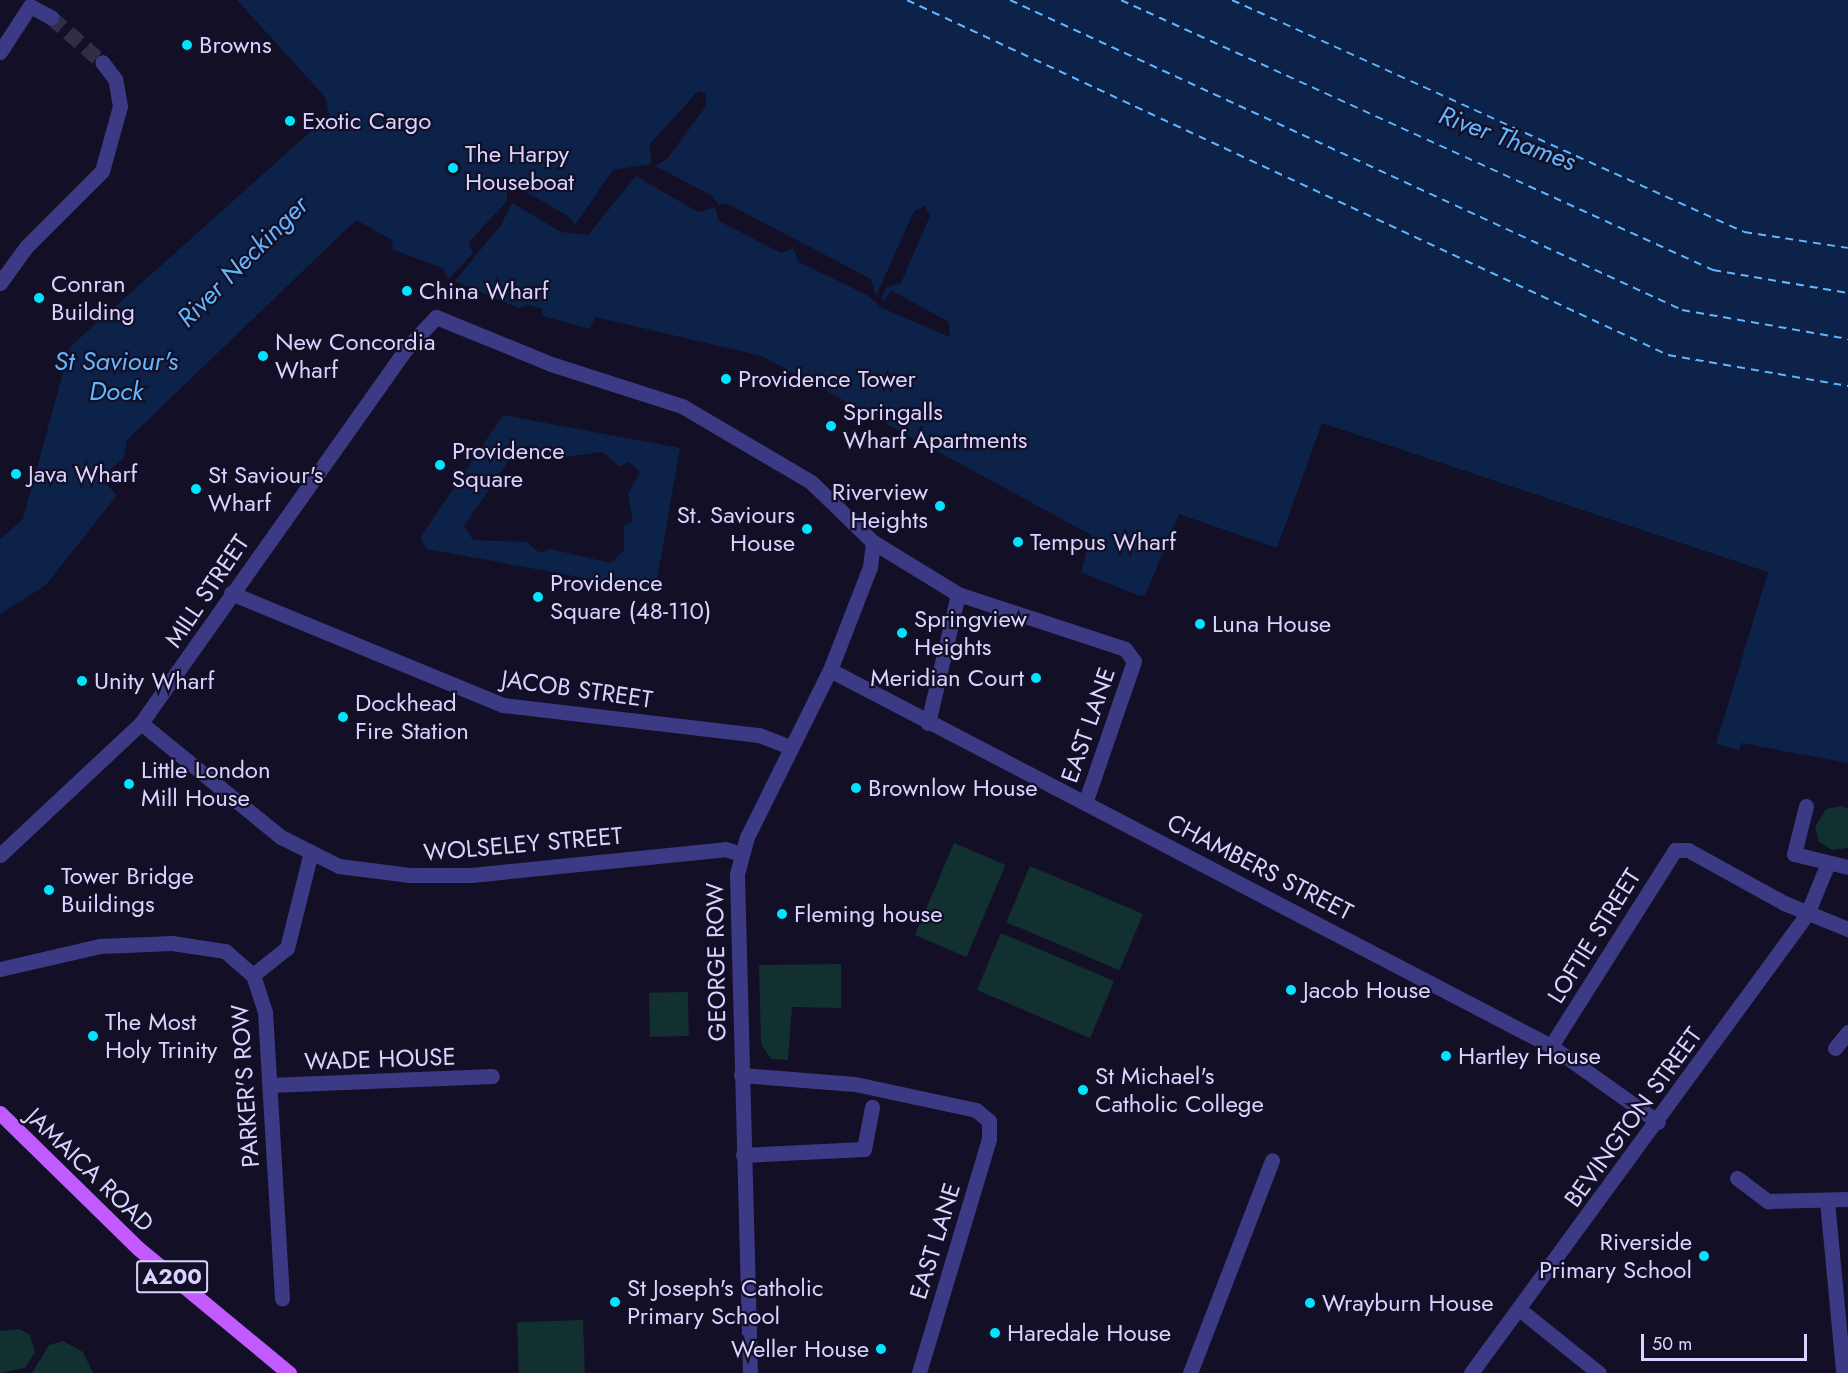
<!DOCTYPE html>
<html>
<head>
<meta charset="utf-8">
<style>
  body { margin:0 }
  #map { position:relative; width:1848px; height:1373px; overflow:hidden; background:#130f26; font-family:Jost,sans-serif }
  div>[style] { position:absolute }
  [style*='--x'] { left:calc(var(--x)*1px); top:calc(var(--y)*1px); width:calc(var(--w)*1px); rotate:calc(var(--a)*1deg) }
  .green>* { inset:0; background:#12302f; transform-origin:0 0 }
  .water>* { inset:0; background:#0c2248 }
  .pier>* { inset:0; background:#130f26 }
  .ferry>* { height:1.5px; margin-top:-0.75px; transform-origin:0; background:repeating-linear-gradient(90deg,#62b6ff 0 8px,transparent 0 14px) }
  .street-tunnel>* { height:15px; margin-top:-7.5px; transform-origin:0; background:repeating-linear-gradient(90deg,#312d47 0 15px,transparent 0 23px) }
  .street>* { height:15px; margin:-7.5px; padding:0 7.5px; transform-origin:7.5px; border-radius:7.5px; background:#3d3a85 }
  .primary>* { height:15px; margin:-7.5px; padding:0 7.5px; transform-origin:7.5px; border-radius:7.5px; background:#c25bff }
  .dots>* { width:16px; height:16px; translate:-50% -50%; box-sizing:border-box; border:3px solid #130f26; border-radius:50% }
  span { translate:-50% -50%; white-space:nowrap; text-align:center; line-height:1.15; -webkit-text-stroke:4.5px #130f26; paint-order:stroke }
  .shield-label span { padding:2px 4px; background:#130f26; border:2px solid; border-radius:4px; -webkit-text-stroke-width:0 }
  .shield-label { font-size:22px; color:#d9d4ff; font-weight:700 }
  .poi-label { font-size:24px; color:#d9d4ff }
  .left { translate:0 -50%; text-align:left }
  .right { translate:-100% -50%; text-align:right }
  .street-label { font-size:24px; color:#d9d4ff }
  .water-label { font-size:26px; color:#62b6ff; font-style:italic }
  .scale { position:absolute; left:1641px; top:1334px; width:166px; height:27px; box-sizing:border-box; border:3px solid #d9d4ff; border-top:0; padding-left:8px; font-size:18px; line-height:21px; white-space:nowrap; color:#d9d4ff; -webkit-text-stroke:4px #130f26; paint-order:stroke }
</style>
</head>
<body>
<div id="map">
  <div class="green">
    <i style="clip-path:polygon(1841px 806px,1848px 809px,1848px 848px,1832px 850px,1819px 842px,1815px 827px,1826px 809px)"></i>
    <i style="left:954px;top:843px;width:56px;height:100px;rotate:23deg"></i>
    <i style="left:1030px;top:866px;width:123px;height:61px;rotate:23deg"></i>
    <i style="left:1001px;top:933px;width:123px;height:62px;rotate:23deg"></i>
    <i style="clip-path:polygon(841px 964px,841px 1008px,792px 1007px,788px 1060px,771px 1059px,761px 1044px,759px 965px)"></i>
    <i style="left:688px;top:992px;width:44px;height:39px;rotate:89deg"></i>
    <i style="left:583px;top:1320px;width:53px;height:66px;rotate:88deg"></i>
    <i style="clip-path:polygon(19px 1329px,30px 1335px,35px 1352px,25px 1368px,0 1373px,0 1331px)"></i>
    <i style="clip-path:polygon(63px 1341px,83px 1352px,93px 1373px,32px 1373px,49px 1345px)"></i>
  </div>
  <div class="water">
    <i style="clip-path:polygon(237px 0,1848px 0,1848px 763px,1741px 743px,1739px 750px,1716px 744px,1768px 572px,1322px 423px,1277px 548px,1179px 514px,1145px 596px,1137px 595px,1081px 572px,1091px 535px,762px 356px,595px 317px,590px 329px,543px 316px,542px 309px,529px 305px,518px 308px,447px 278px,443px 268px,393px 250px,392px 240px,356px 220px,127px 440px,124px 457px,101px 479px,117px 495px,46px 585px,0 614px,0 539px,23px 519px,70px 347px,329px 115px,325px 97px)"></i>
    <i style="clip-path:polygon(evenodd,503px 415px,680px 448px,655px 591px,427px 549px,420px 538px,503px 415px,529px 445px,559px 458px,602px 452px,620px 467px,629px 462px,640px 472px,628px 494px,633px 521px,624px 526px,624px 550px,611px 563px,550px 549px,540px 553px,526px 542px,473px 540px,464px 526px,516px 450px,529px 445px)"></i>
  </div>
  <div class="pier">
    <i style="clip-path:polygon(698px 91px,706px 94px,706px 106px,667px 159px,655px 166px,711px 195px,719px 205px,726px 203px,871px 279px,876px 296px,914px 211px,925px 206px,930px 216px,901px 283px,887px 287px,881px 298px,885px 301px,891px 290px,949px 322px,950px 337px,882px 308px,867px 295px,799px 262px,793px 248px,781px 253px,719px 221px,715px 207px,698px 212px,636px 176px,588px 235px,561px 232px,512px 203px,501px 225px,454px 282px,449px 279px,473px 253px,469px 242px,507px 201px,507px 189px,519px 188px,568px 216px,575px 225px,613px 170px,651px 164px,650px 144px)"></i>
  </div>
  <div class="ferry">
    <i style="--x:907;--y:0;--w:840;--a:25.01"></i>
    <i style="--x:1668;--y:355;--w:183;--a:9.8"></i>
    <i style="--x:1010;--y:0;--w:740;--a:24.76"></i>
    <i style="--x:1682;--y:310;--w:169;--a:9.9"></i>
    <i style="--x:1121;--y:0;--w:651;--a:24.52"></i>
    <i style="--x:1713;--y:270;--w:137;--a:9.7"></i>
    <i style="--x:1232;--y:0;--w:562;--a:24.38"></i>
    <i style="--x:1744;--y:232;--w:105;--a:8.7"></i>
  </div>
  <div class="street-tunnel">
    <i style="--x:51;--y:17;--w:68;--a:41.4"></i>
  </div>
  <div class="street">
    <i style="--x:0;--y:52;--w:55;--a:-56.9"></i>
    <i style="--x:30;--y:6;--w:24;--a:28"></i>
    <i style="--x:0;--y:283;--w:44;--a:-54.2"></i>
    <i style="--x:26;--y:247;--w:107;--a:-45"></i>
    <i style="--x:102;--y:171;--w:67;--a:-74.5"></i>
    <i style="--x:120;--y:106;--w:27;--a:-100"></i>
    <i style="--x:115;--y:79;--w:21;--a:-127"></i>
    <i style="--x:231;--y:593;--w:294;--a:22.4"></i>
    <i style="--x:503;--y:705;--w:258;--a:6.7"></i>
    <i style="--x:759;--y:735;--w:34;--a:21"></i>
    <i style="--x:830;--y:670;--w:813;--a:27.54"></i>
    <i style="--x:1551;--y:1046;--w:131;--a:35.4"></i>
    <i style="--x:141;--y:723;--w:181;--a:39.2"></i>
    <i style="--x:281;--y:837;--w:65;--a:26.6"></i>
    <i style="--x:339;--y:866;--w:71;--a:7.3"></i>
    <i style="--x:409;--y:875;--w:62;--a:0"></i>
    <i style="--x:471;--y:875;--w:255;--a:-5.8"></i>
    <i style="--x:725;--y:849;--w:17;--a:17"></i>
    <i style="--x:928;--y:723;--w:132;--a:-76.9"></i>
    <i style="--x:1806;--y:806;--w:49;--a:104"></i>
    <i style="--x:1794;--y:854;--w:56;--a:13.5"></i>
    <i style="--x:0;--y:855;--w:193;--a:-43.1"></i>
    <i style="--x:141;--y:723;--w:458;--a:-54.7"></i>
    <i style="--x:406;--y:349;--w:44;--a:-46.8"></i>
    <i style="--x:436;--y:317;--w:124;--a:22.2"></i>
    <i style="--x:551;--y:364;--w:138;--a:17.8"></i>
    <i style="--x:682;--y:406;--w:150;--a:30.5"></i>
    <i style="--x:811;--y:482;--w:86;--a:44.1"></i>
    <i style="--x:873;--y:542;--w:100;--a:31.5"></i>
    <i style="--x:958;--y:594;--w:176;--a:18.2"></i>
    <i style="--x:1125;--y:649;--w:15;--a:53"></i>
    <i style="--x:1134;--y:661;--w:150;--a:109"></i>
    <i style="--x:0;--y:969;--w:103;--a:-13"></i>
    <i style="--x:100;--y:946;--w:72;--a:-2.4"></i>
    <i style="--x:172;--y:943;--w:54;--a:8.6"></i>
    <i style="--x:225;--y:951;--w:37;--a:41"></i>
    <i style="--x:253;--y:975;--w:39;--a:72"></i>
    <i style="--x:265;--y:1012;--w:287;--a:86.6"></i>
    <i style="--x:253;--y:975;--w:43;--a:-38.5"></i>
    <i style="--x:287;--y:948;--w:95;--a:-76"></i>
    <i style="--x:1551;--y:1046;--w:232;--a:-57.7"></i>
    <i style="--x:1675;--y:850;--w:13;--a:0"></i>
    <i style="--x:1688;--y:850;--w:110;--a:28.9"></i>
    <i style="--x:1784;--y:903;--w:69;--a:22.1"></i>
    <i style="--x:1835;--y:1048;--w:21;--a:-51"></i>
    <i style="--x:741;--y:1075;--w:114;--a:4.5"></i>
    <i style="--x:855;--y:1084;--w:124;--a:12.1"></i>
    <i style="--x:976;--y:1110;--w:17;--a:40"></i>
    <i style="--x:989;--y:1121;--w:18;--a:90"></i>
    <i style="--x:989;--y:1139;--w:244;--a:106.7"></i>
    <i style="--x:270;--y:1085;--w:222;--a:-2.3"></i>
    <i style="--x:743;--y:1155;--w:121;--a:-2.8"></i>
    <i style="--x:864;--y:1149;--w:43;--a:-79.2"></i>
    <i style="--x:1737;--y:1178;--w:39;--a:37"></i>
    <i style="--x:1768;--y:1201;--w:80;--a:-1.4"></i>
    <i style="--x:1827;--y:1201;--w:169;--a:84.6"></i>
    <i style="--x:1843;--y:1369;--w:6;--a:39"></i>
    <i style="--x:1519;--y:1309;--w:102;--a:38.7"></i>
    <i style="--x:750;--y:1373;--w:499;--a:-91.5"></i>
    <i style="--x:737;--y:874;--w:38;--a:-75"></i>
    <i style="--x:747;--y:837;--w:186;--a:-63.6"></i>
    <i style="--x:830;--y:670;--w:110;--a:-68.8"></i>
    <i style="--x:870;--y:567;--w:25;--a:-83"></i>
    <i style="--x:1190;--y:1373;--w:228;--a:-68.9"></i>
    <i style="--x:1471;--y:1373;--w:569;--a:-53.79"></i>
    <i style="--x:1807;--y:914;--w:55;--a:-67.6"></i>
  </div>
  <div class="primary">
    <i style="--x:0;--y:1113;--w:194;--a:44.4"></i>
    <i style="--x:139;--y:1249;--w:195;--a:39.6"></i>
  </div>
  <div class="dots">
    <i style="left:187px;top:45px;background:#00e5ff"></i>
    <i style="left:290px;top:121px;background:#00e5ff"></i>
    <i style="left:453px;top:168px;background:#00e5ff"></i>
    <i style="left:407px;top:291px;background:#00e5ff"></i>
    <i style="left:39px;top:298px;background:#00e5ff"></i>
    <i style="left:263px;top:356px;background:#00e5ff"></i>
    <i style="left:726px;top:379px;background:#00e5ff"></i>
    <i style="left:831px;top:426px;background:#00e5ff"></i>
    <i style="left:440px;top:465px;background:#00e5ff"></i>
    <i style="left:16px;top:474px;background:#00e5ff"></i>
    <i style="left:196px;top:489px;background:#00e5ff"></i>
    <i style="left:940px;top:506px;background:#00e5ff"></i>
    <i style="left:807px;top:529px;background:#00e5ff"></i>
    <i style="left:1018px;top:542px;background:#00e5ff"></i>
    <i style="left:538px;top:597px;background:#00e5ff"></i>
    <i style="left:1200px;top:624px;background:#00e5ff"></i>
    <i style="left:902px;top:633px;background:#00e5ff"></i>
    <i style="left:1036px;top:678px;background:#00e5ff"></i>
    <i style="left:82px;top:681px;background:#00e5ff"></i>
    <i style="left:343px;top:717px;background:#00e5ff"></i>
    <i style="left:129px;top:784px;background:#00e5ff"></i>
    <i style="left:856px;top:788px;background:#00e5ff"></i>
    <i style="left:49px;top:890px;background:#00e5ff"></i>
    <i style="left:782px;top:914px;background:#00e5ff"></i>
    <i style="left:1291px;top:990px;background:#00e5ff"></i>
    <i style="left:93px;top:1036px;background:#00e5ff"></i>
    <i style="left:1446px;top:1056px;background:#00e5ff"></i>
    <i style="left:1083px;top:1090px;background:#00e5ff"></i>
    <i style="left:1704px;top:1256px;background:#00e5ff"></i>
    <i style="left:615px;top:1302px;background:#00e5ff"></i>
    <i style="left:1310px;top:1303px;background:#00e5ff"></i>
    <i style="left:995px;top:1333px;background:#00e5ff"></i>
    <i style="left:881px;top:1349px;background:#00e5ff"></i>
  </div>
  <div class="shield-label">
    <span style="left:172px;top:1277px">A200</span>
  </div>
  <div class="poi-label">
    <span class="left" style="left:199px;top:45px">Browns</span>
    <span class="left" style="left:302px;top:121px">Exotic Cargo</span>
    <span class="left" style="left:465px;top:168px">The Harpy<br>Houseboat</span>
    <span class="left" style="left:51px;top:298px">Conran<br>Building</span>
    <span class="left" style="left:419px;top:291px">China Wharf</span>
    <span class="left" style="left:275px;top:356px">New Concordia<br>Wharf</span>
    <span class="left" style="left:738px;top:379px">Providence Tower</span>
    <span class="left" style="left:843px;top:426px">Springalls<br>Wharf Apartments</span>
    <span class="left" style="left:452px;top:465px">Providence<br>Square</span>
    <span class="left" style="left:28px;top:474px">Java Wharf</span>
    <span class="left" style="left:208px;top:489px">St Saviour's<br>Wharf</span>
    <span class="right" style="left:928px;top:506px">Riverview<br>Heights</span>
    <span class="right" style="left:795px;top:529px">St. Saviours<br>House</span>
    <span class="left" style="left:1030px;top:542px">Tempus Wharf</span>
    <span class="left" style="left:550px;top:597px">Providence<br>Square (48-110)</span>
    <span class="left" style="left:914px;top:633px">Springview<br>Heights</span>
    <span class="left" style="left:1212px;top:624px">Luna House</span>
    <span class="right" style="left:1024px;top:678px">Meridian Court</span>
    <span class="left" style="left:94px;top:681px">Unity Wharf</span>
    <span class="left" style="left:355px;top:717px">Dockhead<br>Fire Station</span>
    <span class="left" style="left:141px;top:784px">Little London<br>Mill House</span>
    <span class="left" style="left:868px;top:788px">Brownlow House</span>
    <span class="left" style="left:61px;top:890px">Tower Bridge<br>Buildings</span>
    <span class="left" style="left:794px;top:914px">Fleming house</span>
    <span class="left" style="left:1303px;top:990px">Jacob House</span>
    <span class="left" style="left:105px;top:1036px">The Most<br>Holy Trinity</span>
    <span class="left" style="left:1458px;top:1056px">Hartley House</span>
    <span class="left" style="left:1095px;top:1090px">St Michael's<br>Catholic College</span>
    <span class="right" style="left:1692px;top:1256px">Riverside<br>Primary School</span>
    <span class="left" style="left:627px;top:1302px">St Joseph's Catholic<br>Primary School</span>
    <span class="left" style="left:1322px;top:1303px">Wrayburn House</span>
    <span class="left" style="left:1007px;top:1333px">Haredale House</span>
    <span class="right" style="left:869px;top:1349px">Weller House</span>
  </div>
  <div class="street-label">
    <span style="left:207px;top:591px;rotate:-56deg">MILL STREET</span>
    <span style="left:577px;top:689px;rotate:8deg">JACOB STREET</span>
    <span style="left:1088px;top:725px;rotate:-71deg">EAST LANE</span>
    <span style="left:523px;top:844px;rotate:-5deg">WOLSELEY STREET</span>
    <span style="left:1260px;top:867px;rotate:27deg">CHAMBERS STREET</span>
    <span style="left:1594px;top:936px;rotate:-58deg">LOFTIE STREET</span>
    <span style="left:716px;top:962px;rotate:-91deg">GEORGE ROW</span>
    <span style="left:380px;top:1059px;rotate:-2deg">WADE HOUSE</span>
    <span style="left:245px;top:1086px;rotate:-94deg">PARKER'S ROW</span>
    <span style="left:1633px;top:1117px;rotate:-54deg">BEVINGTON STREET</span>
    <span style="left:90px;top:1170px;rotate:44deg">JAMAICA ROAD</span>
    <span style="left:935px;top:1241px;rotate:-73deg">EAST LANE</span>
  </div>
  <div class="water-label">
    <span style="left:1507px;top:139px;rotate:20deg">River Thames</span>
    <span style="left:243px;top:262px;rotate:-45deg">River Neckinger</span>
    <span style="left:116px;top:377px">St Saviour's<br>Dock</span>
  </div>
  <div class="scale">50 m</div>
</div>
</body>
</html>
